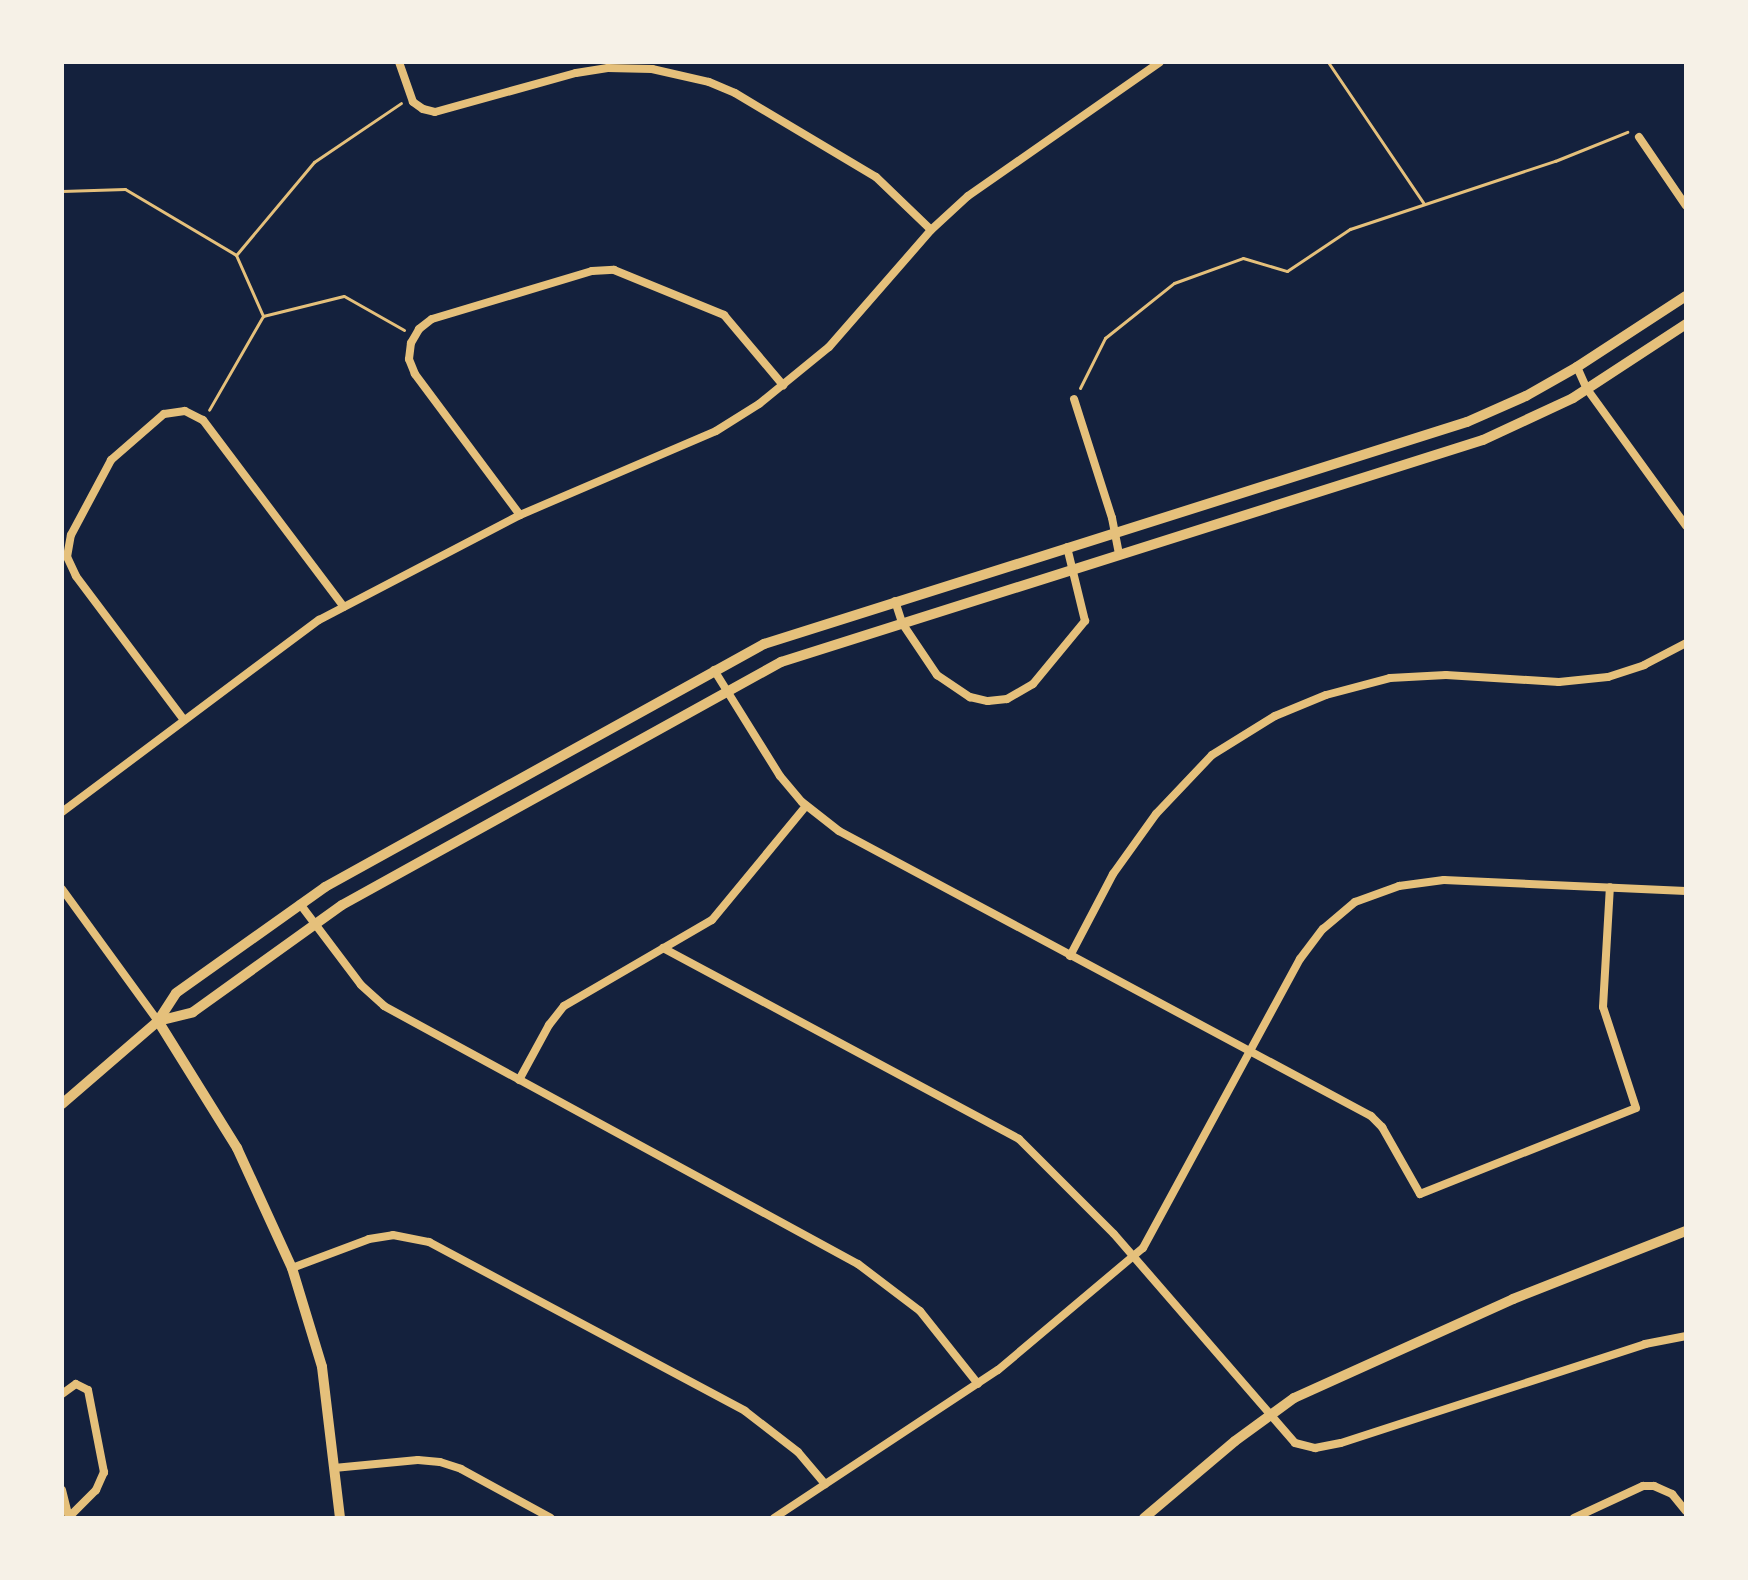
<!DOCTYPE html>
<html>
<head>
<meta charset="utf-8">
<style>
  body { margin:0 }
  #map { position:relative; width:1748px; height:1580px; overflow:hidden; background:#14213d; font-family:"Work Sans",sans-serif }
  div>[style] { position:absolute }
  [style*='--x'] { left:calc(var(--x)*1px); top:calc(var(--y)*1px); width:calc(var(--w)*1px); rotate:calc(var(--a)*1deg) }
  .path>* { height:3px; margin:-1.5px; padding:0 1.5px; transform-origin:1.5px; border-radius:1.5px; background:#e5c07b }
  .minor>* { height:8px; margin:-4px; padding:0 4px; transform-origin:4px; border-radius:4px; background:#e5c07b }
  .tertiary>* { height:10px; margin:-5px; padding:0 5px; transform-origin:5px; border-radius:5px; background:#e5c07b }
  span { translate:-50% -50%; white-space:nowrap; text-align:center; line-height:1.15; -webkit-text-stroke:6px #f6f1e7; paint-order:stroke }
  .frame { position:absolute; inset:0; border:64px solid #f6f1e7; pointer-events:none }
</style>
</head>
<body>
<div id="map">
  <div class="path">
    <i style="--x:1328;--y:62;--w:171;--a:55.9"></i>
    <i style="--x:62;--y:191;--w:63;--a:-1.8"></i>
    <i style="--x:125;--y:189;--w:129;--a:30.7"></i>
    <i style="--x:236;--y:255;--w:67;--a:66.1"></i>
    <i style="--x:263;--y:316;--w:108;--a:119.9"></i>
    <i style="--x:237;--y:254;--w:120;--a:-50.1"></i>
    <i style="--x:314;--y:162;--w:105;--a:-34.1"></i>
    <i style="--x:263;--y:316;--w:83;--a:-13.9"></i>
    <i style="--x:344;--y:296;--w:69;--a:29.5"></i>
    <i style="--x:1080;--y:388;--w:56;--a:-63.4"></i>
    <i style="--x:1105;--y:338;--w:88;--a:-38.6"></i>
    <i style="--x:1174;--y:283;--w:73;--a:-19.9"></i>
    <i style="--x:1243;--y:258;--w:46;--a:16.5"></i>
    <i style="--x:1287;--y:271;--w:76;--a:-33.7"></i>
    <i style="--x:1350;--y:229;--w:216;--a:-18.4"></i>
    <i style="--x:1555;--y:161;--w:78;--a:-21.9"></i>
  </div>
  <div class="minor">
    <i style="--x:399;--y:62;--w:42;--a:70.7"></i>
    <i style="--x:413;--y:102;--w:12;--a:35"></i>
    <i style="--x:423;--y:109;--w:12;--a:14"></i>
    <i style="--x:435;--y:112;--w:146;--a:-15.5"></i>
    <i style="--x:576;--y:73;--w:32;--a:-9"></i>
    <i style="--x:608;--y:68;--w:44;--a:1.3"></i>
    <i style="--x:652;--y:69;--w:58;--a:12.8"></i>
    <i style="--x:709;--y:82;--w:28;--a:23"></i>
    <i style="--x:735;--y:93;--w:164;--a:30.8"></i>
    <i style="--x:876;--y:177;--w:76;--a:43.9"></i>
    <i style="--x:1639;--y:137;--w:83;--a:55.7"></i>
    <i style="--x:1577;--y:367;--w:24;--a:66"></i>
    <i style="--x:1587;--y:389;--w:169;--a:54.1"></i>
    <i style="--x:1074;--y:399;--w:125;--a:72.3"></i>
    <i style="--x:1112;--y:518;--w:37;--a:79"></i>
    <i style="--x:520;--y:515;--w:176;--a:-126.7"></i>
    <i style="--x:415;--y:374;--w:16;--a:-112"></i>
    <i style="--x:409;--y:359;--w:16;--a:-83"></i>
    <i style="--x:411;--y:343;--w:16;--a:-60"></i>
    <i style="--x:419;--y:329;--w:16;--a:-38"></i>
    <i style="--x:432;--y:319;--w:167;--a:-16.7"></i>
    <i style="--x:592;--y:271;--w:22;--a:-3"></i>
    <i style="--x:614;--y:270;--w:119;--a:22.2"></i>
    <i style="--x:724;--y:315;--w:92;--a:49.9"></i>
    <i style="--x:895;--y:601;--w:23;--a:72"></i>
    <i style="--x:902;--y:623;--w:63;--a:56.1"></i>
    <i style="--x:937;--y:675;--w:40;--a:34"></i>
    <i style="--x:970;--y:697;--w:18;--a:13"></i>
    <i style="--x:988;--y:701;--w:19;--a:-6"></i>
    <i style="--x:1007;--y:699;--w:30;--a:-30"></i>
    <i style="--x:1033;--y:684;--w:82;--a:-50.5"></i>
    <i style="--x:1085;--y:621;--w:76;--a:-103.7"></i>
    <i style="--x:714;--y:670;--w:125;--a:58.1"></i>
    <i style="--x:780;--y:776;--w:34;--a:50"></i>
    <i style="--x:802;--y:802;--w:47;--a:38.1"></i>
    <i style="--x:839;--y:831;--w:604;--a:28.18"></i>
    <i style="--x:1371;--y:1116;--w:16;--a:45"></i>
    <i style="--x:1382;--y:1127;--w:77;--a:60.4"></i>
    <i style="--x:1420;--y:1194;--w:232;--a:-21.7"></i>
    <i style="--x:1636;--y:1108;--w:106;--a:-108.1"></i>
    <i style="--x:1603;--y:1007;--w:120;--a:-86.7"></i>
    <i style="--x:184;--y:720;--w:180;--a:-126.9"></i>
    <i style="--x:76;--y:576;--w:21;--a:-115"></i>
    <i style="--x:67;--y:557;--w:22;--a:-80"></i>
    <i style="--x:71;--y:535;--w:85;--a:-61.9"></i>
    <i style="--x:111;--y:460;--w:70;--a:-41"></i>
    <i style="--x:164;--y:414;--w:21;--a:-8"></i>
    <i style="--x:185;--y:411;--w:20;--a:27"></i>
    <i style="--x:203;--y:420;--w:234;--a:53"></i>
    <i style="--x:62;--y:812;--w:321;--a:-36.8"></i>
    <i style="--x:319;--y:620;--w:227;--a:-27.6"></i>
    <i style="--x:520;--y:515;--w:213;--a:-23.2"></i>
    <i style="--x:716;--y:431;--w:51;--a:-32.1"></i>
    <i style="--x:759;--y:404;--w:90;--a:-39.2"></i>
    <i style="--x:829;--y:347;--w:155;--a:-48.9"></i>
    <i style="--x:931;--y:230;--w:50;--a:-42.6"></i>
    <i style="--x:968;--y:196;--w:234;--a:-34.9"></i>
    <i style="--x:62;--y:889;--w:163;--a:54"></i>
    <i style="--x:300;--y:904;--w:101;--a:53"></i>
    <i style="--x:361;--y:985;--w:31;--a:42"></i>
    <i style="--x:384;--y:1006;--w:540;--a:28.56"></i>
    <i style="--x:858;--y:1264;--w:78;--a:37.2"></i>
    <i style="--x:920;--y:1311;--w:93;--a:51.5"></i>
    <i style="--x:663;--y:948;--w:404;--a:28.2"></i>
    <i style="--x:1019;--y:1139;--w:134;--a:45"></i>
    <i style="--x:1114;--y:1234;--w:276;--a:49.1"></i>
    <i style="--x:1295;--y:1443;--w:21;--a:14"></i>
    <i style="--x:1315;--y:1448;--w:26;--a:-11"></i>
    <i style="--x:1341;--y:1443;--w:320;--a:-18"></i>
    <i style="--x:1645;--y:1344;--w:42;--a:-11"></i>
    <i style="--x:1070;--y:956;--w:93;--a:-62.3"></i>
    <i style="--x:1113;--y:874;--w:74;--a:-54.4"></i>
    <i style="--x:1156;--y:814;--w:81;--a:-46.5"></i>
    <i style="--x:1212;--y:755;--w:74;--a:-31.8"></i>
    <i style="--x:1275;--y:716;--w:55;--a:-22.4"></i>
    <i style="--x:1326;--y:695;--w:66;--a:-14.9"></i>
    <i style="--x:1390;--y:678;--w:56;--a:-3.1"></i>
    <i style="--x:1446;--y:675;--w:113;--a:3.5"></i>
    <i style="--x:1559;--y:682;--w:49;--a:-5.8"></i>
    <i style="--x:1608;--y:677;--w:38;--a:-18"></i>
    <i style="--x:1644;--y:665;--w:47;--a:-27.6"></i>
    <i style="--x:519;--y:1080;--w:63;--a:-61.4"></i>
    <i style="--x:549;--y:1025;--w:24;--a:-52"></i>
    <i style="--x:564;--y:1006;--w:171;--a:-30.2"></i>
    <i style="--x:712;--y:920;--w:148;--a:-50.5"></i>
    <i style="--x:292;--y:1268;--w:82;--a:-20.6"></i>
    <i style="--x:369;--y:1239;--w:24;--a:-9"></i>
    <i style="--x:393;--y:1235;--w:37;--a:11"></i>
    <i style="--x:429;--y:1242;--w:358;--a:28.1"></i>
    <i style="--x:745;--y:1411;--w:67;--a:37.7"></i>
    <i style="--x:798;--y:1452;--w:42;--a:49.8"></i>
    <i style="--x:62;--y:1394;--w:17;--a:-36"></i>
    <i style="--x:76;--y:1384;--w:13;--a:27"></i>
    <i style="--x:88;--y:1390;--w:84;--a:79"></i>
    <i style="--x:104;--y:1472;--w:20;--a:114"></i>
    <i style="--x:96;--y:1490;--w:38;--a:135"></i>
    <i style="--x:334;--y:1468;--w:84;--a:-5.4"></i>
    <i style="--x:418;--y:1460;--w:22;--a:5"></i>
    <i style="--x:440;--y:1462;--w:22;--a:18"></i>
    <i style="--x:461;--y:1469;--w:102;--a:28.6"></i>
    <i style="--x:62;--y:1490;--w:29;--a:76"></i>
    <i style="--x:774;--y:1518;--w:268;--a:-33.5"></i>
    <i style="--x:998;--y:1370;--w:189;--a:-40.1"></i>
    <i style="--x:1143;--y:1248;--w:329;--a:-61.5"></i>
    <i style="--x:1300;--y:959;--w:38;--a:-53"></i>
    <i style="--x:1323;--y:929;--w:42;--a:-40.2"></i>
    <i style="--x:1355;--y:902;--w:47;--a:-20"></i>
    <i style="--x:1399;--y:886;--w:45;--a:-7.6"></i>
    <i style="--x:1444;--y:880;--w:242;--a:2.6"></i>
    <i style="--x:1574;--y:1518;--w:76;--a:-24.9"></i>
    <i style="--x:1643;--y:1486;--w:11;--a:0"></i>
    <i style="--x:1654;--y:1486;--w:20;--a:24"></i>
    <i style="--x:1672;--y:1494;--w:22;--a:51"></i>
  </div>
  <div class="tertiary">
    <i style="--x:158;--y:1021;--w:36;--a:-14"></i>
    <i style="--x:193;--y:1012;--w:183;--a:-35.7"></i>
    <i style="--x:342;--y:905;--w:502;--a:-28.97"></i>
    <i style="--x:781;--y:662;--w:736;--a:-17.55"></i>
    <i style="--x:1483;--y:440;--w:99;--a:-25"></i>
    <i style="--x:1573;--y:398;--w:135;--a:-33.2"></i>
    <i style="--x:158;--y:1021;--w:150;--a:58.1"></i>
    <i style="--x:237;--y:1148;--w:132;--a:65.4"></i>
    <i style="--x:292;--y:1268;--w:103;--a:73.1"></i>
    <i style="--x:322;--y:1367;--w:152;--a:83.2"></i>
    <i style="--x:62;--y:1104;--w:127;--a:-40.8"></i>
    <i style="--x:158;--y:1021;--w:33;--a:-57"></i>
    <i style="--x:176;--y:993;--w:183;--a:-35.4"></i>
    <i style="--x:325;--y:887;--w:502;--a:-28.97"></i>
    <i style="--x:764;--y:644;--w:737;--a:-17.53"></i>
    <i style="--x:1467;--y:422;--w:64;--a:-23.8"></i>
    <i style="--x:1526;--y:396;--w:59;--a:-29.6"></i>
    <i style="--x:1577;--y:367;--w:130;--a:-33.1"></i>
    <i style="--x:1144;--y:1518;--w:119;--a:-40.2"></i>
    <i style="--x:1235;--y:1441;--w:73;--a:-36.1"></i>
    <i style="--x:1294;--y:1398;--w:240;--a:-24.3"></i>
    <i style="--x:1513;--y:1299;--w:186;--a:-21.5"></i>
  </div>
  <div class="frame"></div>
</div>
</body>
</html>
